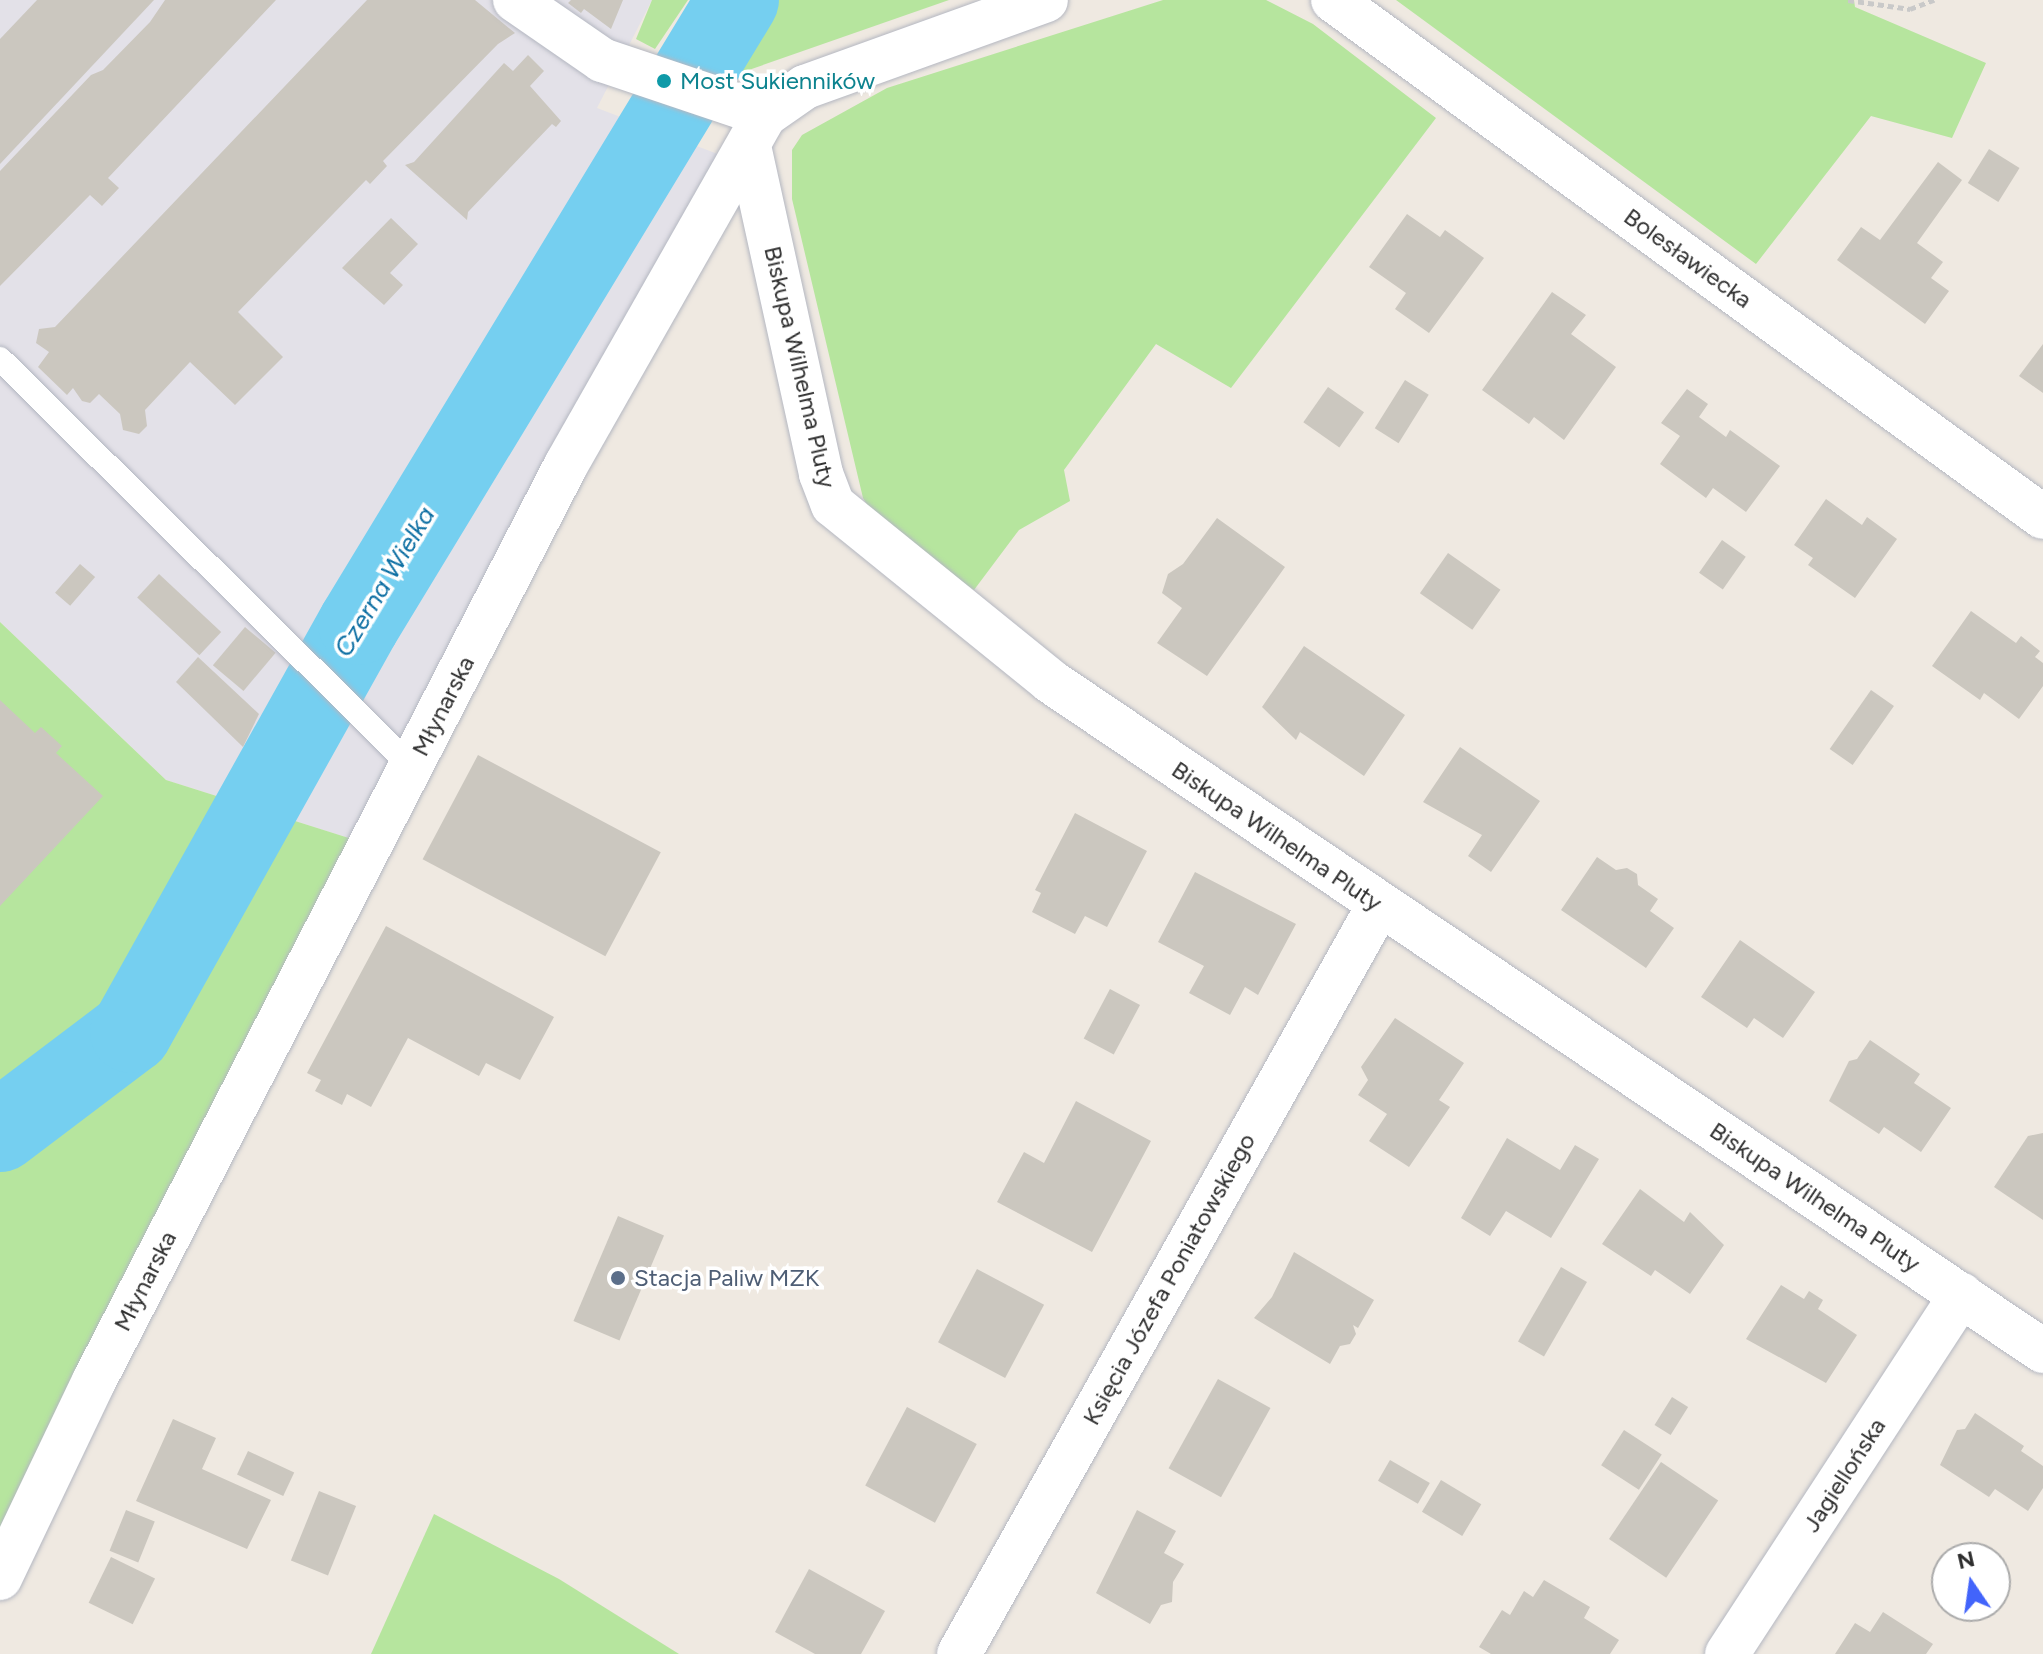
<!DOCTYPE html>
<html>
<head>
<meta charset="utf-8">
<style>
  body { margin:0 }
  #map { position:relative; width:2043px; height:1654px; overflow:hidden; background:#efe9e1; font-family:Figtree,sans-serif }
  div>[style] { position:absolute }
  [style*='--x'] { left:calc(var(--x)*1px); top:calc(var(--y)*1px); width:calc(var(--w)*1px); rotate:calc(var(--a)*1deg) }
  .industrial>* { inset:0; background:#e3e1e8 }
  .green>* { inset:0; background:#b6e59e }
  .river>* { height:82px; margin:-41px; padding:0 41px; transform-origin:41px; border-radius:41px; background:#75cff0 }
  .building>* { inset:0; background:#cbc7bf; transform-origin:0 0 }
  .path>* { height:5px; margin-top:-2.5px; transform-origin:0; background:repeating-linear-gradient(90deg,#c9c9c9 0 6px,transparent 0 10px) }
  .roads { filter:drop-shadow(0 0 2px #b4b7c1) drop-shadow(0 0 2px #b4b7c1) }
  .lane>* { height:24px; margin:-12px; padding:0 12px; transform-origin:12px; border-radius:12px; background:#fff }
  .street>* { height:44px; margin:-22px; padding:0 22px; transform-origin:22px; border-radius:22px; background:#fff }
  .dots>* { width:22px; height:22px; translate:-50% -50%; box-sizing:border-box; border:4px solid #fff; border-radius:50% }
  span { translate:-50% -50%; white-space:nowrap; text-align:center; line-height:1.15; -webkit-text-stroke:7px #fff; paint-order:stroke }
  .culture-label { font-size:24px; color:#0d838f }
  .left { translate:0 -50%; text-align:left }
  .street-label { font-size:24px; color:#2e2e2e }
  .service-label { font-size:24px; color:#4e5e75 }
  .water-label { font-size:26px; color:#0d6fa3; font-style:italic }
  .north { position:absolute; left:1931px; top:1542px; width:80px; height:80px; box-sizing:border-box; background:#fff; border:2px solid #ababab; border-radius:50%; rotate:347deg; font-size:22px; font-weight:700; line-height:32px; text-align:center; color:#2e2e2e }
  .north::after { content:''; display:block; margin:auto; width:28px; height:36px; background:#4264fb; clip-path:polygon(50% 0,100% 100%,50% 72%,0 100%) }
</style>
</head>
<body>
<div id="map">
  <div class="industrial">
    <i style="clip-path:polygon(0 0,652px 0,597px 108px,736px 161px,374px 846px,166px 780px,0 622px)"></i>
  </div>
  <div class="green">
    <i style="clip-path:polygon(652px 0,688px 0,655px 49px,636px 39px)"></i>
    <i style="clip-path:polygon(764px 0,949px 0,743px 72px,741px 46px)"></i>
    <i style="clip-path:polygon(1163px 0,1266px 0,1313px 24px,1436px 118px,1231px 388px,1156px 344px,1064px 470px,1070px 501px,1019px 530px,974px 590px,880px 526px,863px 498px,792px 199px,792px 150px,802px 135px,887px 88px)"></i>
    <i style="clip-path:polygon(1396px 0,1854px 0,1855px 7px,1986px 63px,1952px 138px,1871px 116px,1756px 264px)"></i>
    <i style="clip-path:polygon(0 622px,166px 780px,374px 846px,0 1589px)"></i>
    <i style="clip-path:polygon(434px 1514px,559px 1579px,679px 1654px,371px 1654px)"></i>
  </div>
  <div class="river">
    <i style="--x:0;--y:1131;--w:164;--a:-37.1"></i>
    <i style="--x:131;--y:1032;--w:467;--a:-60.8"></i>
    <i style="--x:359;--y:624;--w:730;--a:-58.73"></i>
  </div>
  <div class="building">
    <i style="clip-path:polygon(37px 0,154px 0,0 164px,0 39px)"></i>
    <i style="clip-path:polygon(165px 0,276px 0,108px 178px,119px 188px,102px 206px,90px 195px,0 286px,0 171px,91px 75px,103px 70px,150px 22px)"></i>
    <i style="clip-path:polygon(367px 0,475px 0,515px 33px,498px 44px,383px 161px,387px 166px,370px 184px,366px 180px,238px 312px,283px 357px,235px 405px,190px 362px,145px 410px,147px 426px,139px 434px,123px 430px,120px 414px,99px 394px,90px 403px,82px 401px,73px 388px,67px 395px,38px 367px,49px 352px,36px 343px,39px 329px,55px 327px)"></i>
    <i style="clip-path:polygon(571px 0,623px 0,611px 29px,584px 9px,581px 13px,568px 3px)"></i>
    <i style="clip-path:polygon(528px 55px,544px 71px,530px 86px,561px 121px,556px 127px,552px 124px,468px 212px,467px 220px,405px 165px,414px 162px,504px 63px,513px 71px)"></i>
    <i style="left:1989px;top:149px;width:36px;height:40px;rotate:32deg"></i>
    <i style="clip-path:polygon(1938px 162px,1962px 180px,1917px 243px,1943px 262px,1931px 278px,1949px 291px,1925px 324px,1837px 260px,1861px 227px,1880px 240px)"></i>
    <i style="clip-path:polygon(1407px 214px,1440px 237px,1445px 230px,1484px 258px,1429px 333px,1395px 309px,1406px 293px,1369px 267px)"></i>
    <i style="clip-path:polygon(391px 218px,418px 244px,390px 273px,403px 285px,384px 305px,342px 268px)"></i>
    <i style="clip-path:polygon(1552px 292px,1586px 315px,1571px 334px,1616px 367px,1564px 440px,1534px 417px,1529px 424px,1482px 390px)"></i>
    <i style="clip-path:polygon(2043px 344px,2043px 393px,2019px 376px)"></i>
    <i style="left:1405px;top:380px;width:28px;height:57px;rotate:32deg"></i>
    <i style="left:1328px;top:387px;width:44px;height:43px;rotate:35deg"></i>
    <i style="clip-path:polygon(1687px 389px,1708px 404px,1699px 417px,1726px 437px,1730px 430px,1780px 466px,1746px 512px,1713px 488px,1706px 498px,1660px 464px,1680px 436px,1661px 423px)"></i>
    <i style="clip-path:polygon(1826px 499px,1862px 525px,1867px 517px,1897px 539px,1855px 598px,1808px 565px,1813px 558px,1794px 545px)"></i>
    <i style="clip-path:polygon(1217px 518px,1285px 567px,1207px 676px,1157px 643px,1182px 608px,1162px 593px,1168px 574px,1183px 564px)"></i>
    <i style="left:1722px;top:540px;width:29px;height:40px;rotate:35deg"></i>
    <i style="left:1448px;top:553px;width:64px;height:49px;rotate:35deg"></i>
    <i style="left:80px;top:564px;width:20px;height:38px;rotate:41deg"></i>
    <i style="left:159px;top:574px;width:85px;height:32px;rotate:43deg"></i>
    <i style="clip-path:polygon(1971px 611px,2016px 643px,2021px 636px,2040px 651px,2035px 657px,2043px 663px,2043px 686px,2019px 719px,1984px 693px,1980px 700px,1932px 666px)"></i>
    <i style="left:245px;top:627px;width:40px;height:50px;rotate:40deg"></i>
    <i style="clip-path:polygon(1304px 646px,1405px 715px,1364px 776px,1300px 732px,1296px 740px,1262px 707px)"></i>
    <i style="clip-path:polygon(198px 657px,259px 714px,243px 747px,176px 682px)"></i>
    <i style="left:1871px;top:690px;width:28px;height:72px;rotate:35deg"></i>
    <i style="clip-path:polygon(0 700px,35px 733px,41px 727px,62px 746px,56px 753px,103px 796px,0 906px)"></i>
    <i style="clip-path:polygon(1460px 747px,1540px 801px,1491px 872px,1468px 856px,1482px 835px,1423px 802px)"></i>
    <i style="left:478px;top:755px;width:207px;height:118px;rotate:28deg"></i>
    <i style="clip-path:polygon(1075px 813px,1147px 851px,1107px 927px,1085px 916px,1075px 934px,1032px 912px,1041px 893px,1035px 890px)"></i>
    <i style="clip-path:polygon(1597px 857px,1616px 870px,1627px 868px,1637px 874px,1638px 885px,1658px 899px,1650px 911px,1674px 928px,1646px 968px,1561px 910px)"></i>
    <i style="clip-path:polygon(1195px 872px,1296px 924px,1258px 995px,1245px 987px,1230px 1015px,1189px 993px,1204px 966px,1158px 942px)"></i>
    <i style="clip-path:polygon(386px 926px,554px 1017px,520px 1080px,486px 1063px,479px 1076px,408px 1038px,371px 1107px,347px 1094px,342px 1105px,315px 1091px,321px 1080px,307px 1073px)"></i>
    <i style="clip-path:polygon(1740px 940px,1815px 992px,1783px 1038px,1754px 1018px,1747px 1028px,1701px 997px)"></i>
    <i style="left:1110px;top:989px;width:34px;height:56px;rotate:28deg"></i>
    <i style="clip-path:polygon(1395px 1018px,1464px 1063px,1439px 1100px,1450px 1107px,1409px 1167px,1369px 1141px,1387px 1114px,1358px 1095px,1368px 1080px,1361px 1067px)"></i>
    <i style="clip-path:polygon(1870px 1040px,1920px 1074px,1914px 1083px,1951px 1108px,1921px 1152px,1884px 1127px,1879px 1134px,1829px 1101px,1849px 1061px,1857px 1059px)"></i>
    <i style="clip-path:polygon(1076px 1101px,1151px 1141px,1092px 1252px,997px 1202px,1024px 1152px,1044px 1163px)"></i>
    <i style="clip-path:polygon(2043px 1133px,2043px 1220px,1994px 1187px,2028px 1136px)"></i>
    <i style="clip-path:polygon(1507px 1138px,1560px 1170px,1575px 1145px,1599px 1159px,1551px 1238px,1506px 1211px,1490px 1236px,1461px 1218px)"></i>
    <i style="clip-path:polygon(1640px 1189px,1684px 1222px,1690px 1212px,1724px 1245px,1690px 1294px,1655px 1270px,1651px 1276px,1602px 1244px)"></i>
    <i style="left:618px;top:1216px;width:50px;height:114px;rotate:23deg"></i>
    <i style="clip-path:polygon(1294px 1252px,1374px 1300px,1358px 1328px,1353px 1325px,1356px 1334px,1350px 1344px,1340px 1346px,1330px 1364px,1254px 1318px,1272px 1297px)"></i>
    <i style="left:1561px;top:1267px;width:30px;height:86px;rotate:30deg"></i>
    <i style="left:977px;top:1269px;width:76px;height:83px;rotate:28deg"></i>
    <i style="clip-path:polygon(1781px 1285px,1804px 1299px,1809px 1291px,1823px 1300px,1818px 1309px,1857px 1335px,1826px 1383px,1746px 1339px)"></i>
    <i style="left:1218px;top:1379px;width:60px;height:102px;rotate:29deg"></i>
    <i style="left:1672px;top:1397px;width:19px;height:33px;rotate:32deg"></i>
    <i style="left:907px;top:1407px;width:79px;height:89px;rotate:28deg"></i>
    <i style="clip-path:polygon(1975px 1413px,2024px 1446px,2021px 1451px,2043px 1466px,2043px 1488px,2028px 1511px,1995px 1489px,1989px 1497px,1940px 1465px,1957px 1430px,1965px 1429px)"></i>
    <i style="clip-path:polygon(173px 1419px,216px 1438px,202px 1469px,271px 1500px,247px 1549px,136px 1501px)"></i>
    <i style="left:1624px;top:1430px;width:45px;height:42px;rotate:33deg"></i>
    <i style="left:248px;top:1451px;width:51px;height:26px;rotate:25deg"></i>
    <i style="left:1390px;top:1460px;width:46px;height:24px;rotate:30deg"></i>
    <i style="left:1661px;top:1462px;width:69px;height:93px;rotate:34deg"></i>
    <i style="left:1441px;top:1480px;width:47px;height:37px;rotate:31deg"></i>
    <i style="left:319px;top:1491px;width:40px;height:75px;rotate:22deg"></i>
    <i style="left:126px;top:1510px;width:31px;height:44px;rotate:22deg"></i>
    <i style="clip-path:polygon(1137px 1510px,1176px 1531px,1164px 1553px,1184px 1564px,1173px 1582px,1172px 1602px,1161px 1605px,1150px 1624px,1096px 1593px)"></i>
    <i style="left:111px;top:1557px;width:49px;height:51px;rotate:26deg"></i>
    <i style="clip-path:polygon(809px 1569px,885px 1611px,861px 1654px,815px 1654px,775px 1632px)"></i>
    <i style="clip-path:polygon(1544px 1580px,1590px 1607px,1584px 1618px,1619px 1640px,1610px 1654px,1491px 1654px,1479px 1647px,1502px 1610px,1510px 1615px,1524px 1591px,1533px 1597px)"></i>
    <i style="clip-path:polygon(1883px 1612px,1933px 1644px,1926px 1654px,1835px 1654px,1855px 1623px,1870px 1632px)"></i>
  </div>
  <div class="path">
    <i style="--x:1848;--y:0;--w:63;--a:8.3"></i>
    <i style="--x:1910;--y:9;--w:26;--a:-21"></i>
  </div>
  <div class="roads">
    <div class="lane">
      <i style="--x:0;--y:359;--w:580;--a:44.72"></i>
    </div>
    <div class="street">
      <i style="--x:515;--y:0;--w:106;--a:34.6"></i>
      <i style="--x:602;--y:60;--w:172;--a:18.6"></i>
      <i style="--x:1333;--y:0;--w:878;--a:36.06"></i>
      <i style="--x:749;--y:146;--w:336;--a:77.6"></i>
      <i style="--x:821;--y:474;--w:33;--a:69"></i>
      <i style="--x:833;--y:505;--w:279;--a:39"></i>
      <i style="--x:1050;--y:681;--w:1198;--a:34.01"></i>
      <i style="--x:0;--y:1578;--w:218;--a:-64.5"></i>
      <i style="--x:94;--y:1381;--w:1030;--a:-62.74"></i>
      <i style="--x:566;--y:465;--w:403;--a:-60.4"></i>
      <i style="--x:765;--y:115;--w:49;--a:-35"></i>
      <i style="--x:805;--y:87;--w:256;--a:-19.8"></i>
      <i style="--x:959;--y:1654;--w:859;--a:-60.72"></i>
      <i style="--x:1727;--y:1654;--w:429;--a:-56.9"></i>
    </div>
  </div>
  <div class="dots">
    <i style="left:664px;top:81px;background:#0f9aa8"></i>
    <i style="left:618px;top:1278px;background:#5c6f8a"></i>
  </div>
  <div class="culture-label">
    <span class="left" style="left:680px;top:81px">Most Sukienników</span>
  </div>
  <div class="street-label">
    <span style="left:1688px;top:258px;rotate:36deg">Bolesławiecka</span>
    <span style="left:800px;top:367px;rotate:77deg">Biskupa Wilhelma Pluty</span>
    <span style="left:443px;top:706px;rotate:-63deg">Młynarska</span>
    <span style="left:1277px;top:836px;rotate:34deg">Biskupa Wilhelma Pluty</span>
    <span style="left:1815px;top:1197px;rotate:34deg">Biskupa Wilhelma Pluty</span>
    <span style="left:1169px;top:1279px;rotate:-61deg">Księcia Józefa Poniatowskiego</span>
    <span style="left:145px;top:1281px;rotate:-63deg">Młynarska</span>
    <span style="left:1844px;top:1475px;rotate:-57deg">Jagiellońska</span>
  </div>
  <div class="service-label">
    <span class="left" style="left:634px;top:1278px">Stacja Paliw MZK</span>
  </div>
  <div class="water-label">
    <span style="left:385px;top:582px;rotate:-59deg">Czerna Wielka</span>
  </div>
  <div class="north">N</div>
</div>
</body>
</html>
